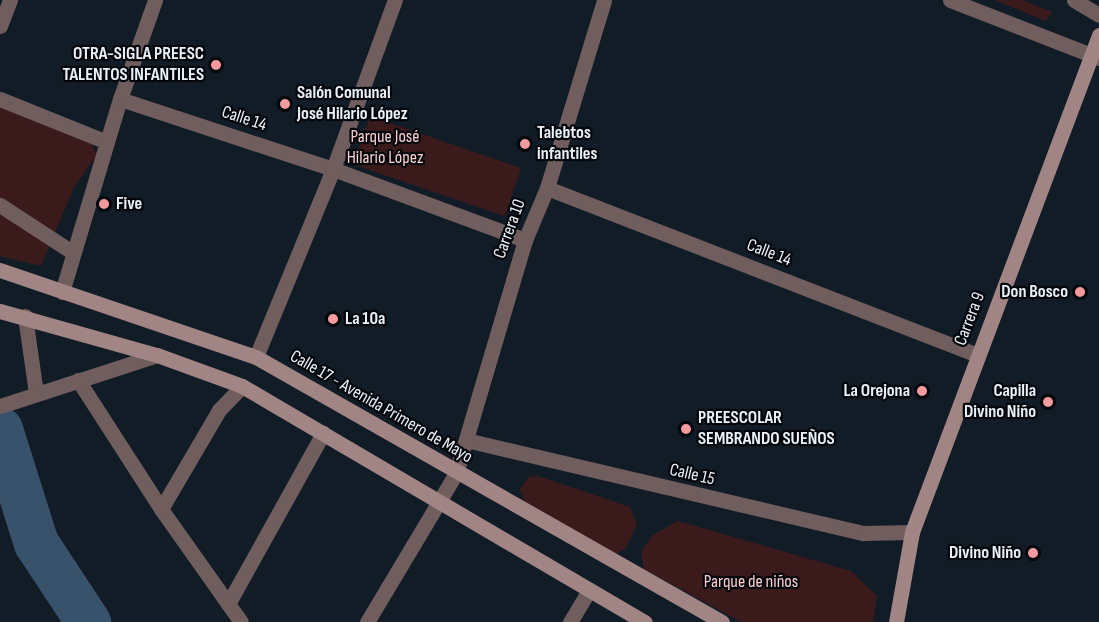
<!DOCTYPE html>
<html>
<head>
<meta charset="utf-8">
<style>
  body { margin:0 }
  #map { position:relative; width:1099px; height:622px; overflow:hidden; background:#121c26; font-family:"Sofia Sans Condensed",sans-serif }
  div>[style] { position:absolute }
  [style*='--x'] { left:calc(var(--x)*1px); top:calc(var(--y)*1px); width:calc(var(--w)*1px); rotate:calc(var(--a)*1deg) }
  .green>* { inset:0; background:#3b1a1c; transform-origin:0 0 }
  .river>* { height:45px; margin:-22.5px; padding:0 22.5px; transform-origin:22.5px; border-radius:22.5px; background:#38526c }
  .minor>* { height:15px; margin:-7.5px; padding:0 7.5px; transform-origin:7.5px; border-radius:7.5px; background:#705d5d }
  .secondary>* { height:15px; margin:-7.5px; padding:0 7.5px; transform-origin:7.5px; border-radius:7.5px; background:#a18484 }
  .dots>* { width:16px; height:16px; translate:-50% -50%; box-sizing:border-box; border:3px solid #03060a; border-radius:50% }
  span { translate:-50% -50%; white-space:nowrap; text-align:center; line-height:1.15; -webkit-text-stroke:4.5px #03060a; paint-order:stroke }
  .poi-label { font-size:18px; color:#eaf1f9; font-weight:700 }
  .right { translate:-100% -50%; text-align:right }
  .left { translate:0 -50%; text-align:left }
  .street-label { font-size:18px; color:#eaf1f9 }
  .park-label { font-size:18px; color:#fccfd0 }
</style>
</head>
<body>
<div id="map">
  <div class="green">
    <i style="clip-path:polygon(995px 0,1022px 0,1052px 12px,1046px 21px)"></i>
    <i style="clip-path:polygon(0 106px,91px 142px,97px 155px,74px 187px,41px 266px,0 256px)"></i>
    <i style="left:370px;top:116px;width:160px;height:51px;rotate:19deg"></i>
    <i style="clip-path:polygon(538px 476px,630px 507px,637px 525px,625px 549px,616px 554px,525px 503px,520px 489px,529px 477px)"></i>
    <i style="clip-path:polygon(678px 521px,851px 571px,877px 596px,873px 622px,741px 622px,644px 569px,641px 551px,654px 534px)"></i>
  </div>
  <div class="river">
    <i style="--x:0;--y:429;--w:120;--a:72.5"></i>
    <i style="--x:36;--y:543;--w:95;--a:56.6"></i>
  </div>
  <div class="minor">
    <i style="--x:950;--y:0;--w:160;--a:21.3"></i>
    <i style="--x:1074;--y:0;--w:29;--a:31"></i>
    <i style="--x:0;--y:26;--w:28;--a:-69"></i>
    <i style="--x:0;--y:99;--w:115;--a:21.9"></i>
    <i style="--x:120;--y:99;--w:224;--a:18.2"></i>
    <i style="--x:333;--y:169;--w:205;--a:20.3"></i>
    <i style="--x:547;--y:188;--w:461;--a:21.2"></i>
    <i style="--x:0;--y:205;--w:86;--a:33.1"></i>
    <i style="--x:62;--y:292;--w:202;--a:-73.3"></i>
    <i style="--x:120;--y:99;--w:105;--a:-70.5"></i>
    <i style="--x:25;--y:316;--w:78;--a:81.9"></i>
    <i style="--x:256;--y:357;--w:203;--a:-67.7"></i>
    <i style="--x:333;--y:169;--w:180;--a:-69.9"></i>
    <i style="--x:78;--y:380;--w:153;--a:57.2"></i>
    <i style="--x:161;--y:509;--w:138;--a:54.7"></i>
    <i style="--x:0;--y:406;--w:165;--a:-18"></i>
    <i style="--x:466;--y:440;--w:408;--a:13.2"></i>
    <i style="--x:863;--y:533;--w:49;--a:-1.2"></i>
    <i style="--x:161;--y:509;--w:115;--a:-59.6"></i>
    <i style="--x:219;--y:410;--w:33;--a:-46"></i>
    <i style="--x:228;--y:604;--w:196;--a:-60.9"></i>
    <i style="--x:367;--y:622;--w:174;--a:-59.1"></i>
    <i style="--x:456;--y:473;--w:243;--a:-73.5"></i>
    <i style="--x:525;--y:240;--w:56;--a:-67.1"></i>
    <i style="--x:547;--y:188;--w:196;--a:-73.1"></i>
    <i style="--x:570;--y:622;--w:37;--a:-59"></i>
  </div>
  <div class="secondary">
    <i style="--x:0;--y:270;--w:270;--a:18.8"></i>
    <i style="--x:256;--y:357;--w:536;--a:29.63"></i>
    <i style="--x:0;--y:311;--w:163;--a:15.7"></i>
    <i style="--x:157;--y:355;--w:90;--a:20"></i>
    <i style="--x:242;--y:386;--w:467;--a:30.4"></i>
    <i style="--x:896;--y:622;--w:91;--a:-79.9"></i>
    <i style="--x:912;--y:532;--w:531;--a:-69.38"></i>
  </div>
  <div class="dots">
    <i style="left:216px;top:65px;background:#f59b9d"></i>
    <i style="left:285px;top:104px;background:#f59b9d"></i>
    <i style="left:525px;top:144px;background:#f59b9d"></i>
    <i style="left:104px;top:204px;background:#f59b9d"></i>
    <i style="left:1080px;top:292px;background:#f59b9d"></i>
    <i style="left:333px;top:319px;background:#f59b9d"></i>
    <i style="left:922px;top:391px;background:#f59b9d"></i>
    <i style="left:1048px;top:402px;background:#f59b9d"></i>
    <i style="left:686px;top:429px;background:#f59b9d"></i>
    <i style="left:1033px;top:553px;background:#f59b9d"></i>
  </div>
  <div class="poi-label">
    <span class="right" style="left:204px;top:65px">OTRA-SIGLA PREESC<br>TALENTOS INFANTILES</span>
    <span class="left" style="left:297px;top:104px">Salón Comunal<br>José Hilario López</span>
    <span class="left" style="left:537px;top:144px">Talebtos<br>infantiles</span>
    <span class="left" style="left:116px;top:204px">Five</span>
    <span class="right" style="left:1068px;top:292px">Don Bosco</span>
    <span class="left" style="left:345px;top:319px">La 10a</span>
    <span class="right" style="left:910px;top:391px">La Orejona</span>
    <span class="right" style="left:1036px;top:402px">Capilla<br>Divino Niño</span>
    <span class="left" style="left:698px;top:429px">PREESCOLAR<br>SEMBRANDO SUEÑOS</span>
    <span class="right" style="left:1021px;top:553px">Divino Niño</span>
  </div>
  <div class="street-label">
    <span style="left:244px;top:119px;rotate:18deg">Calle 14</span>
    <span style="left:510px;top:229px;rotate:-70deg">Carrera 10</span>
    <span style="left:769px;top:253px;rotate:21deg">Calle 14</span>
    <span style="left:970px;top:319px;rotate:-69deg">Carrera 9</span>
    <span style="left:381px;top:407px;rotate:30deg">Calle 17 - Avenida Primero de Mayo</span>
    <span style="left:692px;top:475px;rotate:13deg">Calle 15</span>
  </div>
  <div class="park-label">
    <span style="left:385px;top:148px">Parque José<br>Hilario López</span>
    <span style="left:751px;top:582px">Parque de niños</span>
  </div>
</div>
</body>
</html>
